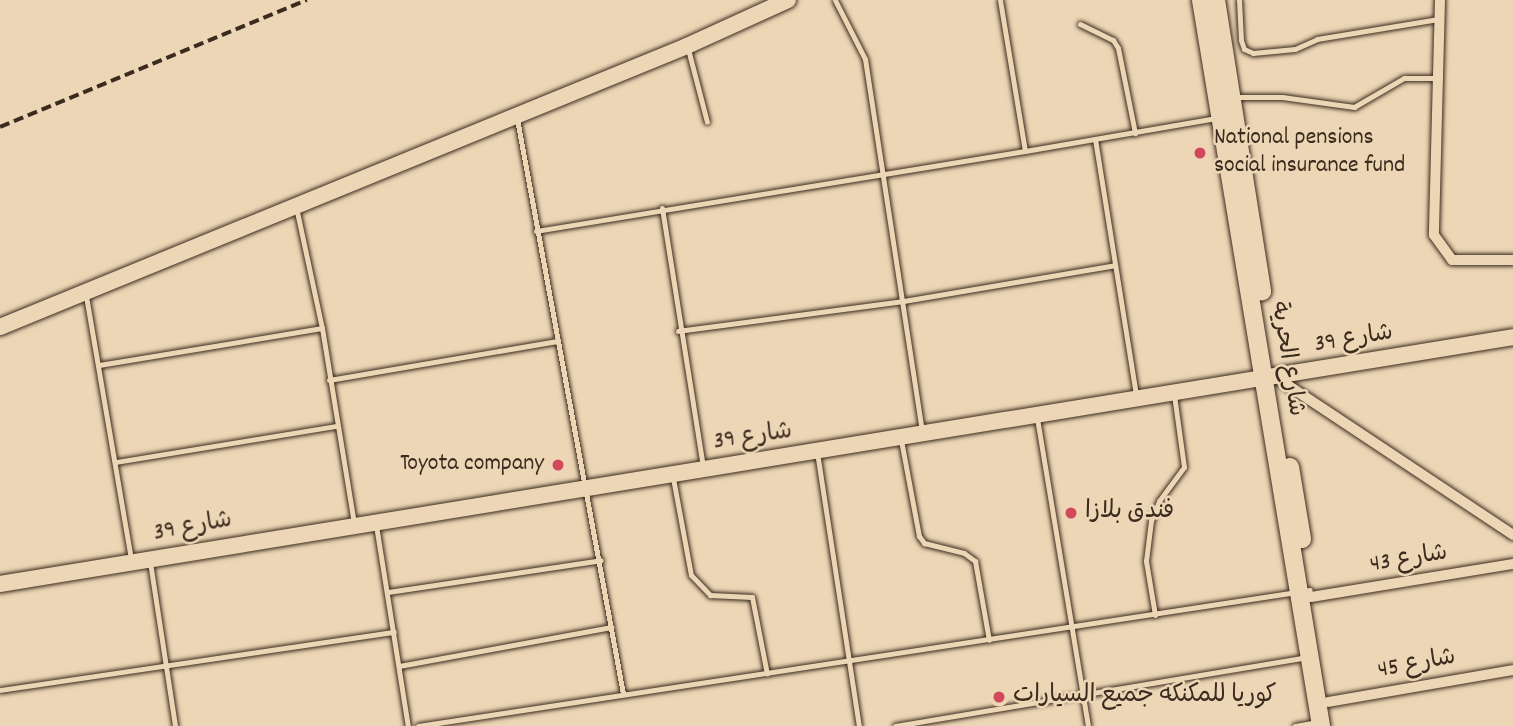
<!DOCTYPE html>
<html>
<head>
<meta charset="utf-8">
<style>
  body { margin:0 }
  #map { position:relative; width:1513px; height:726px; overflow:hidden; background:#ecd6b5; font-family:Dekko,"Playpen Sans Arabic",sans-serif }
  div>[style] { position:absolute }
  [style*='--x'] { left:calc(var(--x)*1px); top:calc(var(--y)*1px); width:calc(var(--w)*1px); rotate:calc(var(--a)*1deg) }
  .roads { filter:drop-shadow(0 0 2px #3b2a1e) drop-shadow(0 0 2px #3b2a1e) }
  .lane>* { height:5px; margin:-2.5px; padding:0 2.5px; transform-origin:2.5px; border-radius:2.5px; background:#ecd6b5 }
  .street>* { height:10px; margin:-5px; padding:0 5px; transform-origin:5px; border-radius:5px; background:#ecd6b5 }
  .secondary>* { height:16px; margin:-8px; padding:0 8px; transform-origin:8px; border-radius:8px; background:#ecd6b5 }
  .primary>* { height:18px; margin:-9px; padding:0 9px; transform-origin:9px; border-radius:9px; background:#ecd6b5 }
  .rail>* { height:3.5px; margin-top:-1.75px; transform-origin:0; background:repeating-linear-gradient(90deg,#3b2a1e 0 10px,transparent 0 15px) }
  .dots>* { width:19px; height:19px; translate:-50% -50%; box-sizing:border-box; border:4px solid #ecd6b5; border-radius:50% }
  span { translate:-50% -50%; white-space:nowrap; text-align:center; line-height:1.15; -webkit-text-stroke:5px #ecd6b5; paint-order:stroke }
  .poi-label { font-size:24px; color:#3b2a1e }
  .left { translate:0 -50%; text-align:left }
  .right { translate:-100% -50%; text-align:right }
  .street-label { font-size:24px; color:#3b2a1e }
</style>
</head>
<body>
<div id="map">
  <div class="roads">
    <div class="lane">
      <i style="--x:835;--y:0;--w:66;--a:63"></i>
      <i style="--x:865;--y:59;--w:375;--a:81.3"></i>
      <i style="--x:1000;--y:0;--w:153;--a:80.6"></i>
      <i style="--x:1025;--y:151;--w:194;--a:-9.8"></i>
      <i style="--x:1239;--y:0;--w:40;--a:87.1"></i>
      <i style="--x:1241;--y:40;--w:9;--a:72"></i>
      <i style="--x:1244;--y:49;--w:10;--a:24"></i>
      <i style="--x:1253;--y:53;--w:42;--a:-5.4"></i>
      <i style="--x:1295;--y:49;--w:24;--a:-24"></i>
      <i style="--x:1317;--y:39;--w:123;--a:-9.4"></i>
      <i style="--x:1080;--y:24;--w:37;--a:26"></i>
      <i style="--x:1113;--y:40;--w:9;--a:58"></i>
      <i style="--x:1118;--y:48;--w:87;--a:78.7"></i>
      <i style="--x:688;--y:49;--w:75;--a:75.4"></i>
      <i style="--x:1234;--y:97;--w:48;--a:0"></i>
      <i style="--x:1282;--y:97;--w:73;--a:7.9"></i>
      <i style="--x:1354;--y:107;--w:58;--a:-30.1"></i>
      <i style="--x:1404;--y:78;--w:36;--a:0"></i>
      <i style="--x:517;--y:119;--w:585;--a:79.55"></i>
      <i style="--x:1095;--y:139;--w:260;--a:80.9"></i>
      <i style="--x:296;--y:207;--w:124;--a:77.9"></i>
      <i style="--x:322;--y:328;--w:199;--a:80.7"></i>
      <i style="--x:662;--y:208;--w:263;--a:81"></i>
      <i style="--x:536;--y:231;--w:496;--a:-9.3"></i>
      <i style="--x:86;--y:296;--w:267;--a:80.3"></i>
      <i style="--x:678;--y:331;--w:227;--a:-7.6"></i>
      <i style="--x:903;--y:301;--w:215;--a:-9.6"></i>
      <i style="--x:99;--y:365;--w:226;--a:-9.4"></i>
      <i style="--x:329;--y:380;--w:230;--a:-9.7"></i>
      <i style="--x:1037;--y:418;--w:312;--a:80.6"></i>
      <i style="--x:901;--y:440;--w:98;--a:79.4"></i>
      <i style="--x:919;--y:536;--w:9;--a:54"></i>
      <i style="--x:924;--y:543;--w:41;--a:14"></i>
      <i style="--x:964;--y:553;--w:14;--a:36"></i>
      <i style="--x:975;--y:561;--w:80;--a:80"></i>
      <i style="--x:817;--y:452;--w:277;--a:81.3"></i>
      <i style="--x:116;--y:462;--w:224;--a:-9.3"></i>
      <i style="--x:673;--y:478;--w:99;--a:79.5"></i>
      <i style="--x:691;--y:575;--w:28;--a:46"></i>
      <i style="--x:710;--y:595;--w:42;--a:2.7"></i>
      <i style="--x:752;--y:597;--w:78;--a:79"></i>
      <i style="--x:376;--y:525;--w:204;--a:81"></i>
      <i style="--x:150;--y:562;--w:166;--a:81.3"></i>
      <i style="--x:388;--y:592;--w:215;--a:-8.5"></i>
      <i style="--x:1155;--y:615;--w:55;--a:-99.5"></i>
      <i style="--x:1146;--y:561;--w:40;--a:-82.9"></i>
      <i style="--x:1151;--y:521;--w:22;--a:-68"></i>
      <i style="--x:1159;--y:501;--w:42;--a:-53.7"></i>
      <i style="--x:1184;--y:467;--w:73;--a:-97.9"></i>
      <i style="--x:399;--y:666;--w:216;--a:-10.4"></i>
      <i style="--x:0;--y:690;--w:398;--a:-8.4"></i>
      <i style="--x:418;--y:726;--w:902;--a:-8.67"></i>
      <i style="--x:895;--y:726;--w:417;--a:-9.5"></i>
      <i style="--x:1295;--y:726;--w:23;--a:-10"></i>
    </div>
    <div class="street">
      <i style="--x:1440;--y:0;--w:235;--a:91.5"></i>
      <i style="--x:1434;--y:235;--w:31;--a:54"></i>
      <i style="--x:1452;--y:260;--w:61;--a:0"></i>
      <i style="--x:1274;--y:376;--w:287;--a:33.6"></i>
      <i style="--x:1311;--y:597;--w:205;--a:-9.3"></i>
      <i style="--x:1328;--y:702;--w:188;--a:-9.8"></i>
    </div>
    <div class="secondary">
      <i style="--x:0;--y:327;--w:742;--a:-22.25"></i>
      <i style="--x:687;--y:46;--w:111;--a:-24.5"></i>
      <i style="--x:0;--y:584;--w:1533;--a:-9.27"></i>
    </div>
    <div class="primary">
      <i style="--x:1201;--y:0;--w:736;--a:80.61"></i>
      <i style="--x:1216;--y:0;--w:295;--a:81"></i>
      <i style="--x:1290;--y:467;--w:73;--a:80.5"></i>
    </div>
  </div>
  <div class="rail">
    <i style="--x:0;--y:127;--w:332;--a:-22.5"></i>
  </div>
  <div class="dots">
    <i style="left:1200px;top:153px;background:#d1495b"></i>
    <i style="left:558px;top:465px;background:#d1495b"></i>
    <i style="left:1071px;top:513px;background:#d1495b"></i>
    <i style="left:999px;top:697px;background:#d1495b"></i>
  </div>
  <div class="poi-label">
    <span class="left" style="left:1214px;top:153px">National pensions<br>social insurance fund</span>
    <span class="right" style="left:544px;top:465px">Toyota company</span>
    <span class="left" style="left:1085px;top:513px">فندق بلازا</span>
    <span class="left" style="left:1013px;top:697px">كوريا للمكنكه جميع السيارات</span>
  </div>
  <div class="street-label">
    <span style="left:1354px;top:340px;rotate:-9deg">شارع 39</span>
    <span style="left:1286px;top:359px;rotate:81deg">شارع الحرية</span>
    <span style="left:753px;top:438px;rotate:-8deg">شارع 39</span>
    <span style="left:193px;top:528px;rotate:-10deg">شارع 39</span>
    <span style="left:1409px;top:560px;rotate:-9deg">شارع 43</span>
    <span style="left:1417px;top:665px;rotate:-10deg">شارع 45</span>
  </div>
</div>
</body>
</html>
